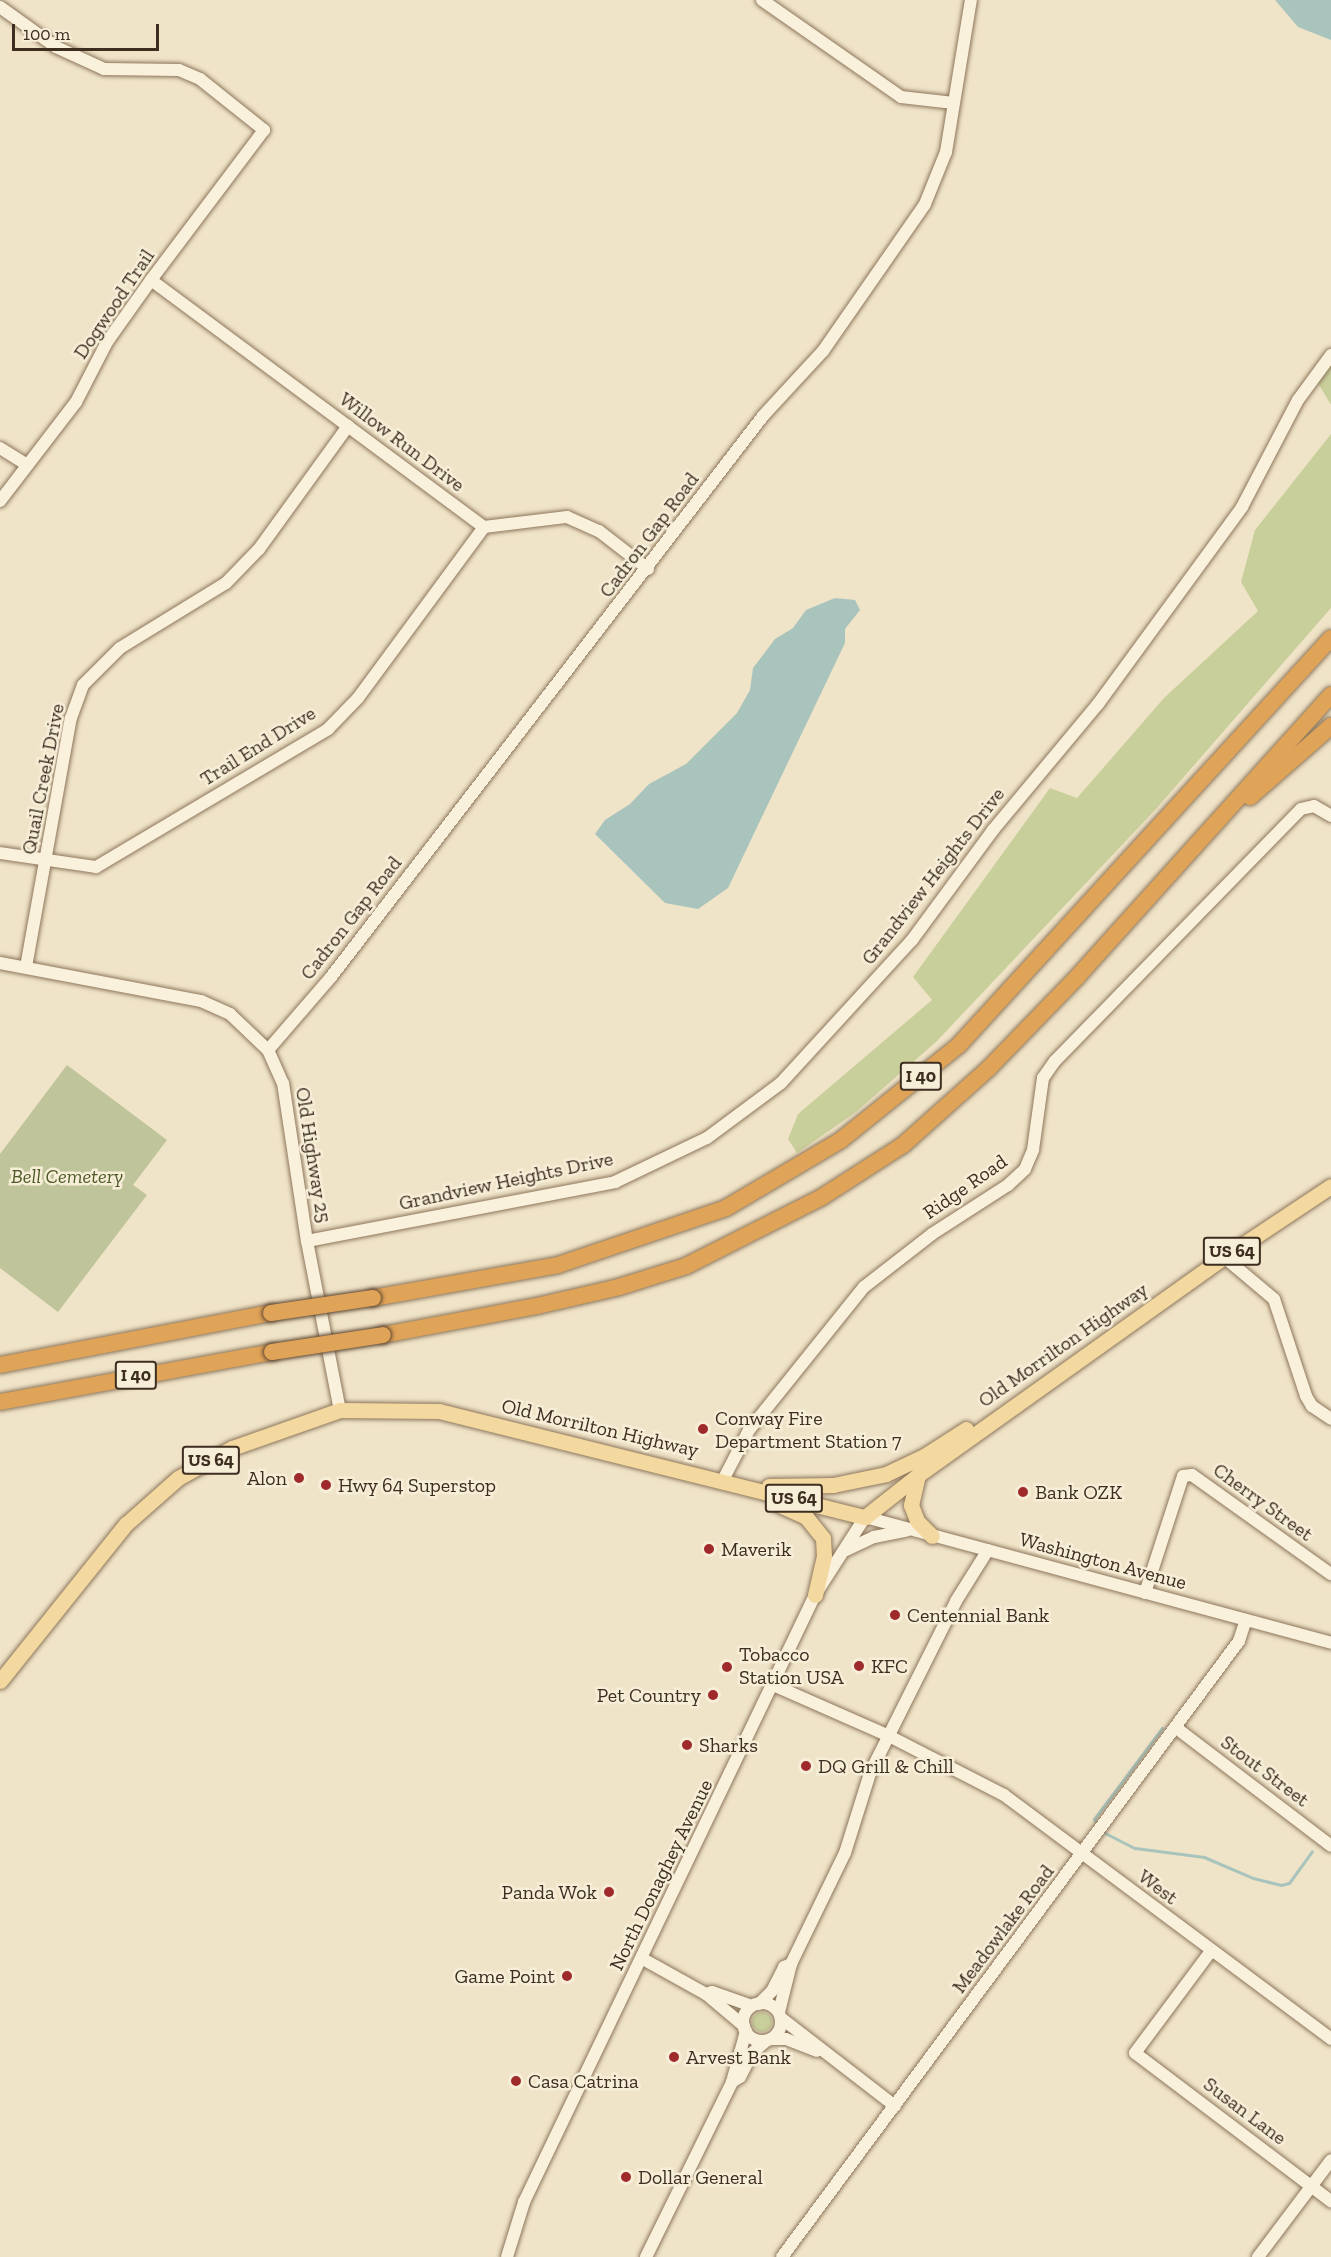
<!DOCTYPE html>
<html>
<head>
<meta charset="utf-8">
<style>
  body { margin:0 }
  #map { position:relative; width:1331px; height:2257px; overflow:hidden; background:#f0e4c8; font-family:"Zilla Slab",serif }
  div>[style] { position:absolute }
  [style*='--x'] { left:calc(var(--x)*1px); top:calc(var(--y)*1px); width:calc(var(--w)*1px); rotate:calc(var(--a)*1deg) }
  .green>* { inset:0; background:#c9cf9b }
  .round { border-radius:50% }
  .cemetery>* { inset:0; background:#bfc49a }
  .water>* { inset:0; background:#a9c4bc }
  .stream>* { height:3px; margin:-1.5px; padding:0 1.5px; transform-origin:1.5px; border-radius:1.5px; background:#a9c4bc }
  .roads { filter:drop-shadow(0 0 2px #8d765c) drop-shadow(0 0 2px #8d765c) }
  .minor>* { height:12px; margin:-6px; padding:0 6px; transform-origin:6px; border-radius:6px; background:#faf1dc }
  .minor>.ring { margin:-6px; padding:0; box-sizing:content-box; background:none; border:12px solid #faf1dc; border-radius:50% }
  .major>* { height:15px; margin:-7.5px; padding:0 7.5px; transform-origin:7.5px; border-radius:7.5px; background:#f3d9a0 }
  .highway>* { height:16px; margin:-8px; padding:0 8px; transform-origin:8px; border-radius:8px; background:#e0a458 }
  .bridges { filter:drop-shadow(0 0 2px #5b4430) drop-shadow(0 0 2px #5b4430) }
  .highway-bridge>* { height:16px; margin:-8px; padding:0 8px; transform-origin:8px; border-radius:8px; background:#e0a458 }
  .dots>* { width:16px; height:16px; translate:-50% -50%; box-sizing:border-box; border:3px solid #f7eed8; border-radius:50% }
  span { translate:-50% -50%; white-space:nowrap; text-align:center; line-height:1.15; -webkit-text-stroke:5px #f7eed8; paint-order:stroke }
  .shield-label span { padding:2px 4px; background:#f7eed8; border:2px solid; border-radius:4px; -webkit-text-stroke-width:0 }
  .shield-label { font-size:18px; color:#3d2e20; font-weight:700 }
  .street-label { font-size:20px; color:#3d2e20 }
  .park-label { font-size:20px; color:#4d5a26; font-style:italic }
  .poi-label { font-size:20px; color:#3d2e20 }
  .left { translate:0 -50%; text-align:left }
  .right { translate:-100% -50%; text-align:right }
  .scale { position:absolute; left:12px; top:24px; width:147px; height:27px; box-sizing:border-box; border:3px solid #3d2e20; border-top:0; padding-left:8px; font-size:18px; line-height:21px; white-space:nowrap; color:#3d2e20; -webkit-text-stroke:4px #f7eed8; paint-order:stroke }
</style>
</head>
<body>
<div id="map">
  <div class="green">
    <i style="clip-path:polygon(1331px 364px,1331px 405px,1318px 383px)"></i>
    <i style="clip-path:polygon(1331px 434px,1331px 608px,1156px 809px,936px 1042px,856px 1112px,797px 1153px,788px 1139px,798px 1114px,932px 1000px,913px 977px,1050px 788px,1077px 798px,1164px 698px,1258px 611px,1241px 582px,1255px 530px)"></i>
    <i class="round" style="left:752px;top:2012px;width:20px;height:20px"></i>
  </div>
  <div class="cemetery">
    <i style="clip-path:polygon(67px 1065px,167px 1140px,133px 1185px,147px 1195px,58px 1312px,0 1268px,0 1154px)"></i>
  </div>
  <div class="water">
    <i style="clip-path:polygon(1275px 0,1331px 0,1331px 40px,1298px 27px)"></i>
    <i style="clip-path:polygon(835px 598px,855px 600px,860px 610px,845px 629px,845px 643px,728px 888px,698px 909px,665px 903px,595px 834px,605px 820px,630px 804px,649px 784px,686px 764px,737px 713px,750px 690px,753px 668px,775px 639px,793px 628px,806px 610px)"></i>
  </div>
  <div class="stream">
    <i style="--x:1098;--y:1825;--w:7;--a:-124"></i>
    <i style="--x:1094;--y:1819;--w:114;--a:-53.2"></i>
    <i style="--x:1101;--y:1831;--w:38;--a:27"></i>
    <i style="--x:1135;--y:1848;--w:70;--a:7.4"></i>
    <i style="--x:1204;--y:1857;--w:53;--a:23.2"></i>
    <i style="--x:1253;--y:1878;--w:29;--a:14"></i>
    <i style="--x:1281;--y:1885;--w:8;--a:-14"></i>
    <i style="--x:1289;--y:1883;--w:39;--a:-54"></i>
  </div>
  <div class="roads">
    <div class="minor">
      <i style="--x:762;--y:0;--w:169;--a:34.9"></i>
      <i style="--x:901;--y:97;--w:53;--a:6.5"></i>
      <i style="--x:0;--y:7;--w:69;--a:35.5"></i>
      <i style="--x:56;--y:47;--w:53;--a:24.6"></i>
      <i style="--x:104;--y:69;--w:75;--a:0.8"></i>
      <i style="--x:179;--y:70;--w:23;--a:23"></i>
      <i style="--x:200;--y:79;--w:82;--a:38.6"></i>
      <i style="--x:264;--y:130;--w:188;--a:127"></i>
      <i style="--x:151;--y:280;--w:76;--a:125.4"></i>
      <i style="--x:107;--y:342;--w:68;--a:117.3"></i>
      <i style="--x:76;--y:402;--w:125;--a:127.5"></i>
      <i style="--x:151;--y:280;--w:415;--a:36.6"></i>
      <i style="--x:484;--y:527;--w:84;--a:-6.9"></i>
      <i style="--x:567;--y:517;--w:35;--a:24"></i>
      <i style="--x:599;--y:531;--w:62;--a:37.8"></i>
      <i style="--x:0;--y:448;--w:32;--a:32"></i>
      <i style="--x:0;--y:853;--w:97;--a:8.3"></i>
      <i style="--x:96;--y:867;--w:270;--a:-30.7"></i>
      <i style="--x:328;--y:729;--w:43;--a:-45.9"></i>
      <i style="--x:358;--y:698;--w:212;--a:-53.6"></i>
      <i style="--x:0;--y:963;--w:205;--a:10.7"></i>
      <i style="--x:201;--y:1001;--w:32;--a:24"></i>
      <i style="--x:230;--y:1014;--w:52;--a:43.5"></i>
      <i style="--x:268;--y:1050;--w:36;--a:66"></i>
      <i style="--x:283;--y:1083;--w:160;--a:81.4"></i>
      <i style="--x:307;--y:1241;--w:172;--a:79"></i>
      <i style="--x:26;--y:967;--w:253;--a:-79.8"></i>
      <i style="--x:71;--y:718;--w:35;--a:-70"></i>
      <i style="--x:83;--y:685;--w:52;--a:-45"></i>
      <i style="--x:120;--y:648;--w:124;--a:-31.5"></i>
      <i style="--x:226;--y:583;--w:47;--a:-45.9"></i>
      <i style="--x:259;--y:549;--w:152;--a:-54.1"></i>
      <i style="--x:268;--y:1050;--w:96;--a:-49.2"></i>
      <i style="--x:331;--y:977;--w:708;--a:-52.4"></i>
      <i style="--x:763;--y:416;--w:88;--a:-47.3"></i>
      <i style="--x:823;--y:351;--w:179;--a:-55.2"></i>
      <i style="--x:925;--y:204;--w:56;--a:-68"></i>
      <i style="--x:946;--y:152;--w:154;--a:-80.7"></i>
      <i style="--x:307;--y:1241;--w:314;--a:-10.8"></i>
      <i style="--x:615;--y:1182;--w:102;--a:-25.6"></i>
      <i style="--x:707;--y:1138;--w:92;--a:-36.6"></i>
      <i style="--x:781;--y:1083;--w:194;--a:-47.5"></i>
      <i style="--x:912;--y:940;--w:137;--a:-53.6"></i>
      <i style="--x:993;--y:830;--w:164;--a:-50.2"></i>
      <i style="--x:1098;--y:704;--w:244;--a:-53.8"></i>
      <i style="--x:1242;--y:507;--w:121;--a:-62.4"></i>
      <i style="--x:1298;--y:400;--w:56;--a:-53.7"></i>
      <i style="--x:1224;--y:1257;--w:65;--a:40"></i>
      <i style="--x:1274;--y:1299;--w:102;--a:71.7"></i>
      <i style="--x:1306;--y:1396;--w:12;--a:59"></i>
      <i style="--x:1312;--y:1406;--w:23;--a:34"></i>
      <i style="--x:723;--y:1480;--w:56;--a:-62.5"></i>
      <i style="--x:749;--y:1430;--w:184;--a:-51.2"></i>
      <i style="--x:864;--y:1287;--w:86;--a:-37.9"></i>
      <i style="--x:932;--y:1234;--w:90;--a:-32.8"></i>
      <i style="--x:1008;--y:1185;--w:23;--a:-43"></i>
      <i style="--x:1025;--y:1169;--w:21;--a:-67"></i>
      <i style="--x:1033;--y:1150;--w:73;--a:-82.1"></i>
      <i style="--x:1043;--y:1078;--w:21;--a:-55"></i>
      <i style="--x:1055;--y:1061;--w:352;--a:-45.7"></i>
      <i style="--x:1301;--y:809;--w:13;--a:-13"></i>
      <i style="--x:1314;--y:806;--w:20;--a:30"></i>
      <i style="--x:846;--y:1550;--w:31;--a:-25"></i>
      <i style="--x:874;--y:1537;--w:33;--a:-11"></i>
      <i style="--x:1145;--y:1593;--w:123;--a:-72"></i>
      <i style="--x:1183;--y:1476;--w:9;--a:-6"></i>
      <i style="--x:1192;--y:1475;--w:171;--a:35.5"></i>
      <i style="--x:773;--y:1685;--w:127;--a:23.7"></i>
      <i style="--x:889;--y:1736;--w:129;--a:27.2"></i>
      <i style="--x:1004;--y:1795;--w:408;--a:36.7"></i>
      <i style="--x:1175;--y:1727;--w:196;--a:37.3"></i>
      <i style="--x:1211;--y:1951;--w:127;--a:126.7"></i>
      <i style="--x:1135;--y:2053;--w:246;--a:37.1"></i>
      <i style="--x:643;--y:1959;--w:72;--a:29.1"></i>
      <i style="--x:706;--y:1994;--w:50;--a:40.1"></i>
      <i style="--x:706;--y:1994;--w:6;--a:-18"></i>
      <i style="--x:712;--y:1992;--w:42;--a:19.3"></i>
      <i class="ring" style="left:743px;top:2003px;width:26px;height:26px"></i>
      <i style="--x:759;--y:2004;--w:18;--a:-45"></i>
      <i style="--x:772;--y:1991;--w:27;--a:-63"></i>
      <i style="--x:784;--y:1967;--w:8;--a:-23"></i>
      <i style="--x:779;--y:2012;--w:49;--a:-76"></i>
      <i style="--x:791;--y:1964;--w:123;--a:-64.1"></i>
      <i style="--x:845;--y:1853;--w:84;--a:-72.6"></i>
      <i style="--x:870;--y:1773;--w:192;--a:-63.4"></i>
      <i style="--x:956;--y:1601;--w:60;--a:-57.9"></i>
      <i style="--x:781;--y:2018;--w:144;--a:37.7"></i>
      <i style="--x:771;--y:2039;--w:15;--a:0"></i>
      <i style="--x:786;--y:2039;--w:33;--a:21"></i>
      <i style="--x:732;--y:2082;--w:9;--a:-32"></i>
      <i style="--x:740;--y:2077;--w:27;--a:-63"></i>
      <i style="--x:752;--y:2053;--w:18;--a:-41"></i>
      <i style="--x:507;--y:2257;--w:58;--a:-72.8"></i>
      <i style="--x:524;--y:2202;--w:673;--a:-64.39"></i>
      <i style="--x:815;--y:1595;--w:93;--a:-57.3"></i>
      <i style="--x:865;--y:1517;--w:483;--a:15.1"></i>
      <i style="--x:646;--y:2257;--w:195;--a:-63.8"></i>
      <i style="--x:732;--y:2082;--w:53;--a:-74.6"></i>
      <i style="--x:782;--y:2257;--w:767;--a:-53.43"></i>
      <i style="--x:1239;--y:1641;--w:22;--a:-72"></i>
      <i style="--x:1258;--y:2257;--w:121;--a:-53"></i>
    </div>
    <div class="major">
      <i style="--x:918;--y:1475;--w:31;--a:103"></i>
      <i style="--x:911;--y:1505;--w:17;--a:69"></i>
      <i style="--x:917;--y:1521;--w:21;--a:45"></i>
      <i style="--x:769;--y:1486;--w:64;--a:-0.9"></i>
      <i style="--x:833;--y:1485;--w:54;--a:-11.7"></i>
      <i style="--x:886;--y:1474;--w:42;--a:-25.3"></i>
      <i style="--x:924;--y:1456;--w:50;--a:-32.7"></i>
      <i style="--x:775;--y:1503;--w:34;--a:24"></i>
      <i style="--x:806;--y:1517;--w:27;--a:51"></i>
      <i style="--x:823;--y:1538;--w:18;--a:87"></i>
      <i style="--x:824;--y:1556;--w:40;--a:103"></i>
      <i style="--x:0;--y:1681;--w:201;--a:-51.3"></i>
      <i style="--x:126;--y:1524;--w:69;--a:-41.5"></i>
      <i style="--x:178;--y:1478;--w:62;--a:-29.1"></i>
      <i style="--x:232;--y:1448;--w:114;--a:-19.4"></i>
      <i style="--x:340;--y:1410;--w:99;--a:0.6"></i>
      <i style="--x:439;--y:1411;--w:439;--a:14"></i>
      <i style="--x:865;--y:1517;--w:68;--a:-38.4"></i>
      <i style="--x:918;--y:1475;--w:376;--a:-35.5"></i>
      <i style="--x:1224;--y:1257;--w:128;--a:-33.6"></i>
    </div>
    <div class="highway">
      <i style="--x:1250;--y:797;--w:108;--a:-41.2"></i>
      <i style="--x:373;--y:1298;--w:188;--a:-10.1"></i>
      <i style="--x:558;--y:1265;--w:177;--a:-18.7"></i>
      <i style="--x:726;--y:1208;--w:134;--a:-30.6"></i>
      <i style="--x:841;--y:1140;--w:151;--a:-38.8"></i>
      <i style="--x:959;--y:1045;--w:551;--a:-47.57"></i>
      <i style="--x:383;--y:1335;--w:157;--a:-10.7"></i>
      <i style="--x:537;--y:1306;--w:84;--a:-13"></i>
      <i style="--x:619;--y:1287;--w:70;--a:-17.4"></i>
      <i style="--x:686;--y:1266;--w:153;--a:-26.9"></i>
      <i style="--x:822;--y:1197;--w:96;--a:-32.7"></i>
      <i style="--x:903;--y:1145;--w:115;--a:-41.8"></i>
      <i style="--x:989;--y:1068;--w:128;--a:-45.9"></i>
      <i style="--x:1078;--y:976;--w:378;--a:-48"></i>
      <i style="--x:0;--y:1365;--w:276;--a:-10.9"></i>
      <i style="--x:0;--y:1402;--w:277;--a:-10.4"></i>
    </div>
  </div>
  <div class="bridges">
    <div class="highway-bridge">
      <i style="--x:271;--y:1313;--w:103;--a:-8.4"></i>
      <i style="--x:272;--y:1352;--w:112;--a:-8.7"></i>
    </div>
  </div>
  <div class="dots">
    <i style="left:703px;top:1429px;background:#9e2a2b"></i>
    <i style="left:299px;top:1478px;background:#9e2a2b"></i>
    <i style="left:326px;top:1485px;background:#9e2a2b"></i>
    <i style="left:1023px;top:1492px;background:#9e2a2b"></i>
    <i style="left:709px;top:1549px;background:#9e2a2b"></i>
    <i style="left:895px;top:1615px;background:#9e2a2b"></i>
    <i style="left:859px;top:1666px;background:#9e2a2b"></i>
    <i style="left:727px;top:1667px;background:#9e2a2b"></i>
    <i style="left:713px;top:1695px;background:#9e2a2b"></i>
    <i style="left:687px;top:1745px;background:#9e2a2b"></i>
    <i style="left:806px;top:1766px;background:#9e2a2b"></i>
    <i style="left:609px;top:1892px;background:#9e2a2b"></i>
    <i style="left:567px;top:1976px;background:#9e2a2b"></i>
    <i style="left:674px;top:2057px;background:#9e2a2b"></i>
    <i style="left:516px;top:2081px;background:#9e2a2b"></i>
    <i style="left:626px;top:2177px;background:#9e2a2b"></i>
  </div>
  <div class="shield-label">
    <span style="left:921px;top:1076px">I 40</span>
    <span style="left:1232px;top:1251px">US 64</span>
    <span style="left:136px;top:1375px">I 40</span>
    <span style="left:211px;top:1460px">US 64</span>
    <span style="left:794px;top:1498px">US 64</span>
  </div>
  <div class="street-label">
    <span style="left:114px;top:304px;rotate:-56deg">Dogwood Trail</span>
    <span style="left:402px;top:442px;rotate:37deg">Willow Run Drive</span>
    <span style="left:649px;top:535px;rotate:-53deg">Cadron Gap Road</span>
    <span style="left:258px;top:746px;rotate:-32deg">Trail End Drive</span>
    <span style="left:43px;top:779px;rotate:-79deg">Quail Creek Drive</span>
    <span style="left:933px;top:876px;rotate:-52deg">Grandview Heights Drive</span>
    <span style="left:351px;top:918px;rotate:-52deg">Cadron Gap Road</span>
    <span style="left:313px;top:1155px;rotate:81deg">Old Highway 25</span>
    <span style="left:506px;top:1181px;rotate:-12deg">Grandview Heights Drive</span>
    <span style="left:965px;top:1187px;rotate:-35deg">Ridge Road</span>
    <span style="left:1063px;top:1345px;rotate:-35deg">Old Morrilton Highway</span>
    <span style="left:600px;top:1428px;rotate:13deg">Old Morrilton Highway</span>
    <span style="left:1263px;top:1502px;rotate:36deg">Cherry Street</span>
    <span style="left:1103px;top:1561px;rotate:15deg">Washington Avenue</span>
    <span style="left:1265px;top:1771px;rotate:37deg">Stout Street</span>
    <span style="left:661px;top:1875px;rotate:-64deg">North Donaghey Avenue</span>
    <span style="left:1158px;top:1887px;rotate:37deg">West</span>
    <span style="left:1003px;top:1929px;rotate:-53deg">Meadowlake Road</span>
    <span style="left:1245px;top:2111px;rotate:37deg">Susan Lane</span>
  </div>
  <div class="park-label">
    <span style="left:67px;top:1176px">Bell Cemetery</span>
  </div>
  <div class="poi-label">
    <span class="left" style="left:715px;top:1430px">Conway Fire<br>Department Station 7</span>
    <span class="right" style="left:287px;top:1478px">Alon</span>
    <span class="left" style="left:338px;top:1485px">Hwy 64 Superstop</span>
    <span class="left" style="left:1035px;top:1492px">Bank OZK</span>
    <span class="left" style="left:721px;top:1549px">Maverik</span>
    <span class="left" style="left:907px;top:1615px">Centennial Bank</span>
    <span class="left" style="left:739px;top:1666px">Tobacco<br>Station USA</span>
    <span class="left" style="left:871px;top:1666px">KFC</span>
    <span class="right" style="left:701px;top:1695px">Pet Country</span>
    <span class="left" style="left:699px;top:1745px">Sharks</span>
    <span class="left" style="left:818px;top:1766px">DQ Grill &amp; Chill</span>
    <span class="right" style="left:597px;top:1892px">Panda Wok</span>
    <span class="right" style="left:555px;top:1976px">Game Point</span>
    <span class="left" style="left:686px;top:2057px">Arvest Bank</span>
    <span class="left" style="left:528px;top:2081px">Casa Catrina</span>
    <span class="left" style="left:638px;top:2177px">Dollar General</span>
  </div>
  <div class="scale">100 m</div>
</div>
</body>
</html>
